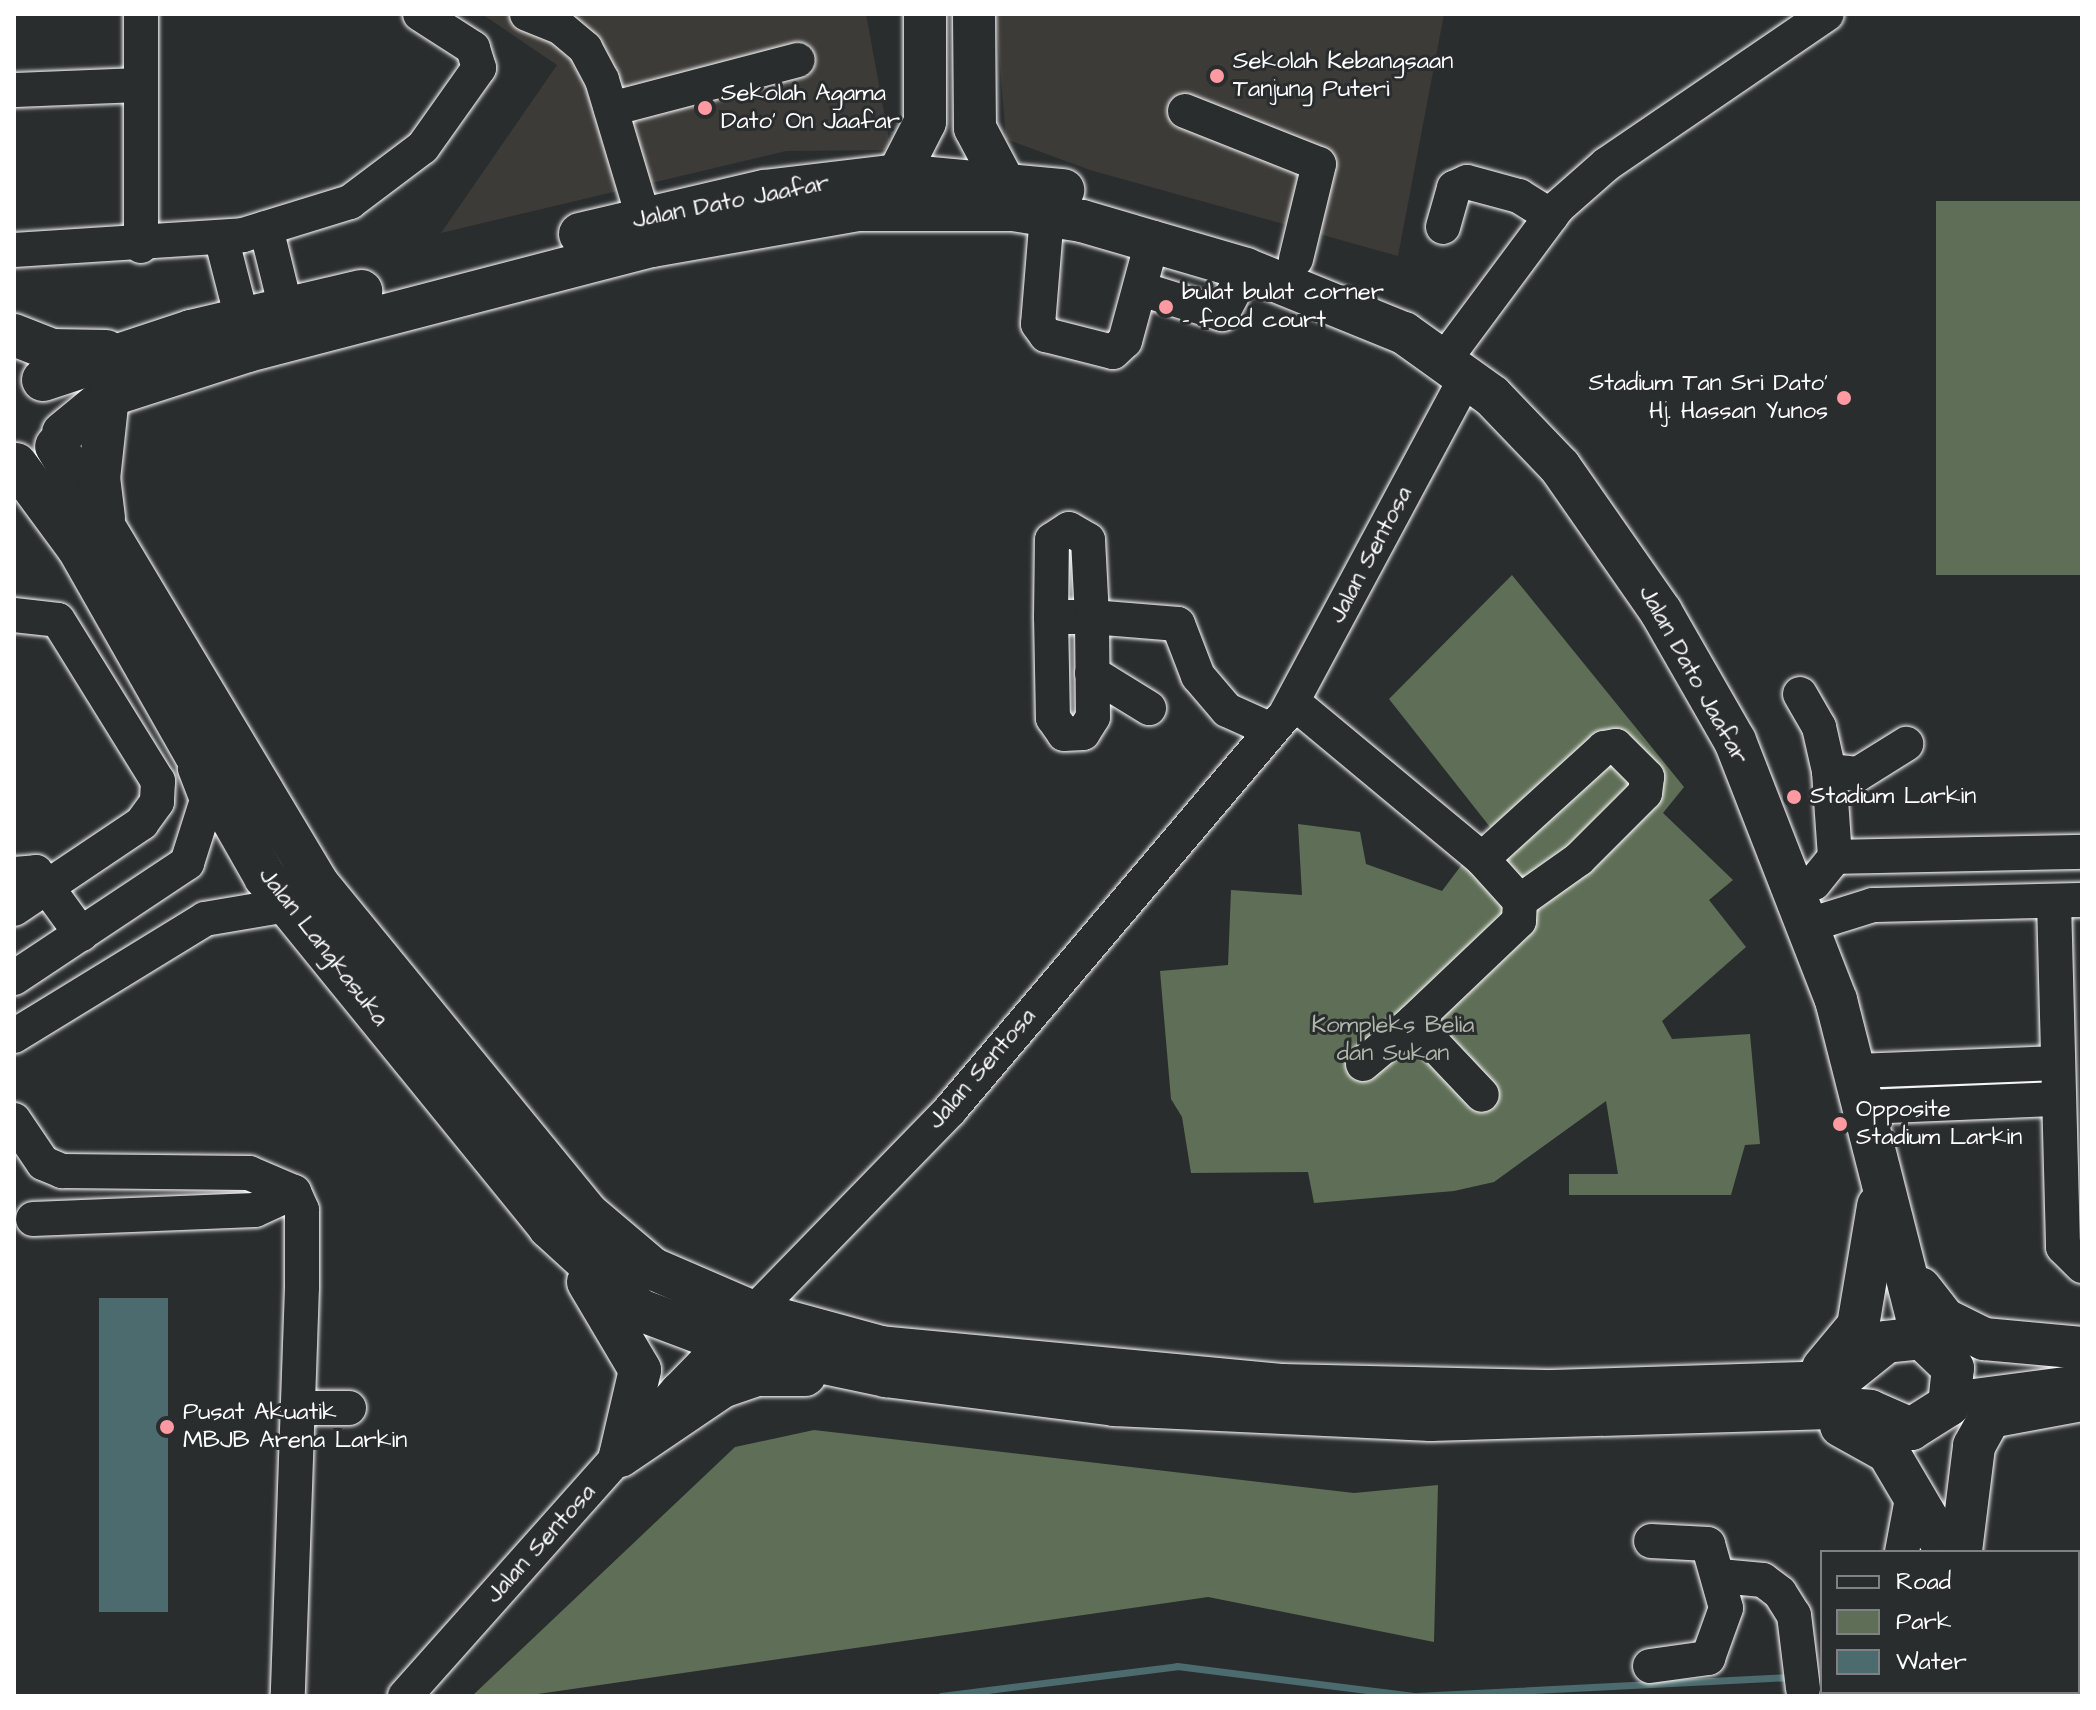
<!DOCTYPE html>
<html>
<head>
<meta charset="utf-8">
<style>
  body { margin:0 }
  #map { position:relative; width:2096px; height:1710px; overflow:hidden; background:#2a2d2e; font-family:"Architects Daughter",sans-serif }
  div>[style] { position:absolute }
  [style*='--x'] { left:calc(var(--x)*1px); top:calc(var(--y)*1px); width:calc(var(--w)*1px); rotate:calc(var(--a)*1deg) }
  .built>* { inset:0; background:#3d3b38 }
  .green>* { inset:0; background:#5f6e56; transform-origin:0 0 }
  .water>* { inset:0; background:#4c6b6e; transform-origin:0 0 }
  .stream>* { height:7px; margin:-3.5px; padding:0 3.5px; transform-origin:3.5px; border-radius:3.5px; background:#4c6b6e }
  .roads { filter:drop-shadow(0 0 2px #fff) drop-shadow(0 0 2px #fff) }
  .minor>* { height:34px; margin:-17px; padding:0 17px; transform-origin:17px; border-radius:17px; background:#2a2d2e }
  .major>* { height:42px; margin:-21px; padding:0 21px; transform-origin:21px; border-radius:21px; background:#2a2d2e }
  .dots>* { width:22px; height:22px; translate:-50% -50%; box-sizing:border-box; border:4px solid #2a2d2e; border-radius:50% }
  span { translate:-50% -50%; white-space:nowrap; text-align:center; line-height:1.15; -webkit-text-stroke:6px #2a2d2e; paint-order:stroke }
  .poi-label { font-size:24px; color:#fff }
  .left { translate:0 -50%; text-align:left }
  .right { translate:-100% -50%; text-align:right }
  .street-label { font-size:24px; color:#fff }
  .park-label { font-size:24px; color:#afb6aa }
  .frame { position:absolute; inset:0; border:16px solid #fff; pointer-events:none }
  .legend { position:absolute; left:1820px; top:1550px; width:260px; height:144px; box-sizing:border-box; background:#2a2d2e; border:2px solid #7f8182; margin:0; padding:10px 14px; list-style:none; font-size:24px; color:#fff }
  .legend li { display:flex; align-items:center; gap:16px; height:40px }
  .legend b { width:40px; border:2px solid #7f8182 }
</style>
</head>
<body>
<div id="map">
  <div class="built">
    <i style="clip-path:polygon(482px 14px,866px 14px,891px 150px,786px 151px,441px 233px,557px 65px)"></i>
    <i style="clip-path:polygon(996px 14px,1444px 14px,1398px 256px,1090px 170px,1006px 139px)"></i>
  </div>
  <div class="green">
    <i style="left:2082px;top:201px;width:374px;height:146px;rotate:90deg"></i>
    <i style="clip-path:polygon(1512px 575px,1684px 787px,1663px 813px,1733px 880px,1709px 900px,1746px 947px,1662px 1021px,1672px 1039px,1750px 1034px,1760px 1144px,1745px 1145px,1731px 1195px,1569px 1195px,1569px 1174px,1618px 1174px,1606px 1101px,1494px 1182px,1454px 1191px,1314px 1203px,1308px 1172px,1191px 1173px,1182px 1117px,1171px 1099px,1160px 971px,1228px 965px,1231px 890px,1302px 895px,1298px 824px,1360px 832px,1366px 864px,1442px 891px,1490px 827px,1389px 699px)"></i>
    <i style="clip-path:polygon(814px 1430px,1354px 1493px,1438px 1485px,1434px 1642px,1208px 1597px,524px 1696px,472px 1696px,735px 1447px)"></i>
  </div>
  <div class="water">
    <i style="left:99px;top:1298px;width:69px;height:314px"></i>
  </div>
  <div class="stream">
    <i style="--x:1928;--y:1692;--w:21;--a:0"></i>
    <i style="--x:2037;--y:1692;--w:5;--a:53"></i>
    <i style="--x:941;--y:1696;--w:238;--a:-7.2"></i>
    <i style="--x:1177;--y:1666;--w:241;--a:7.2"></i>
    <i style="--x:1416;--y:1696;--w:376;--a:-2.9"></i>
  </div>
  <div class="roads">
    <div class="minor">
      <i style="--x:527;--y:14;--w:35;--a:22"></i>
      <i style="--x:560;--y:27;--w:33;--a:40"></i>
      <i style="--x:585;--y:48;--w:36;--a:62"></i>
      <i style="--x:602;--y:80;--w:143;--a:73.3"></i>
      <i style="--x:14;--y:90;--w:127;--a:-2.3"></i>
      <i style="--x:611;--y:109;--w:193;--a:-14.7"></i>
      <i style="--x:1185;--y:111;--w:144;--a:21.6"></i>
      <i style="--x:1319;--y:164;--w:98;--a:103.6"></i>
      <i style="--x:1047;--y:215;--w:109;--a:94.7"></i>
      <i style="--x:1038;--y:324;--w:14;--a:54"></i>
      <i style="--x:1046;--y:335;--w:69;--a:14.2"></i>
      <i style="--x:1113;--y:352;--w:16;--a:-43"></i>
      <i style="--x:1125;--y:341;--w:107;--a:-74.8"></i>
      <i style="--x:1443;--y:227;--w:41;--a:-74.2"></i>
      <i style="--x:1454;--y:188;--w:14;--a:-25"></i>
      <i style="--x:1467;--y:182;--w:54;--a:15.1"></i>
      <i style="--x:1519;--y:196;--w:38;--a:32"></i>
      <i style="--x:266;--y:228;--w:83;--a:76.1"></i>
      <i style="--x:221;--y:237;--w:85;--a:75.6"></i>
      <i style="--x:141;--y:246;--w:232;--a:-90"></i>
      <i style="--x:14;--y:250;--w:229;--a:-3.7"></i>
      <i style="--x:243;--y:235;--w:112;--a:-17.1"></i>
      <i style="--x:350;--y:202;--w:91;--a:-37"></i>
      <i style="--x:423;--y:147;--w:97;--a:-54.7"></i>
      <i style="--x:479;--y:68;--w:21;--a:-107"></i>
      <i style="--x:473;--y:48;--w:63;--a:-147.3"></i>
      <i style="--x:1141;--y:289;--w:85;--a:17.2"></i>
      <i style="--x:1222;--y:314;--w:51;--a:-61.9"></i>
      <i style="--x:1445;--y:359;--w:189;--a:-53.4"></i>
      <i style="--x:1558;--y:207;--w:65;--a:-41.3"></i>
      <i style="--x:1607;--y:164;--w:266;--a:-34.3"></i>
      <i style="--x:14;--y:615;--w:44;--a:6.5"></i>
      <i style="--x:58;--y:620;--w:190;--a:58.2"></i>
      <i style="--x:158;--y:781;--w:21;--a:93"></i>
      <i style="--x:157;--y:802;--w:26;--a:126"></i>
      <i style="--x:142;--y:823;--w:154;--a:146.1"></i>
      <i style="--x:1051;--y:617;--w:101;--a:88.9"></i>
      <i style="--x:1053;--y:718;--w:19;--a:55"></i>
      <i style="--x:1064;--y:734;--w:19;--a:-3"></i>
      <i style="--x:1083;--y:733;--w:19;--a:-58"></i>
      <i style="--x:1093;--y:717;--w:100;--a:-90.6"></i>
      <i style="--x:1092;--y:617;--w:41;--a:180"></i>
      <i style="--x:1051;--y:617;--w:77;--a:-89.3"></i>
      <i style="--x:1052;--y:540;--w:20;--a:-33"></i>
      <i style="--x:1069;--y:529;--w:22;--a:30"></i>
      <i style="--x:1088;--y:540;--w:77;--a:87"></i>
      <i style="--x:1092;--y:617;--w:86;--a:4.7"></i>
      <i style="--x:1178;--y:624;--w:56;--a:69"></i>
      <i style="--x:1198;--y:676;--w:45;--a:49.5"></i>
      <i style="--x:1227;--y:710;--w:48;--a:24.4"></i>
      <i style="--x:1092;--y:673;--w:67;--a:31.6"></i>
      <i style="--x:1293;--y:702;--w:246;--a:39.7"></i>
      <i style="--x:1482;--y:859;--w:165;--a:-42.3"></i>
      <i style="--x:1604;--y:748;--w:12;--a:-9"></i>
      <i style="--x:1616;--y:746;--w:44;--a:45"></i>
      <i style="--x:1647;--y:777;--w:16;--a:97"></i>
      <i style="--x:1645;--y:793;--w:93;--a:135"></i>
      <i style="--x:1579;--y:859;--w:72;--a:144.6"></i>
      <i style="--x:1829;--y:771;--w:29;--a:6"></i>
      <i style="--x:1858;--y:774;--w:57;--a:-32"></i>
      <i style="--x:1835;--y:857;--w:247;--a:-1.2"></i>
      <i style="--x:1482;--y:859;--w:57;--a:47.9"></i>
      <i style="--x:1520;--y:901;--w:20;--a:93"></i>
      <i style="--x:1519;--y:921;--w:146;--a:136.4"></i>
      <i style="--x:1413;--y:1022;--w:100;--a:46.6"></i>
      <i style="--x:14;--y:874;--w:22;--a:-5"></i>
      <i style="--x:36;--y:872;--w:77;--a:54"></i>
      <i style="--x:1795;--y:889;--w:20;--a:-18"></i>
      <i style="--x:1814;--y:883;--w:33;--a:-51"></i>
      <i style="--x:1835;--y:857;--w:86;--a:-94"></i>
      <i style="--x:1829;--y:771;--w:45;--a:-102.8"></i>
      <i style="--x:1819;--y:727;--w:38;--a:-120"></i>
      <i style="--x:2054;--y:901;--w:346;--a:88.5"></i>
      <i style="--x:2063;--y:1247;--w:27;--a:45"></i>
      <i style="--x:1809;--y:925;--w:67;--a:-17.4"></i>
      <i style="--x:1873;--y:905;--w:209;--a:-1.4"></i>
      <i style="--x:14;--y:978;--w:208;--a:-33.6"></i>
      <i style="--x:187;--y:863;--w:66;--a:-72.4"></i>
      <i style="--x:207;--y:800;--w:34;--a:-111"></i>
      <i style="--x:14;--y:1036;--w:224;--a:-31.5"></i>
      <i style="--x:205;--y:919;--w:83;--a:-9.7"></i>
      <i style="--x:1363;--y:1064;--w:65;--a:-40"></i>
      <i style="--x:1856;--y:1071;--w:202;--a:-2.3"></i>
      <i style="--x:1865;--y:1107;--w:194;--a:-2.4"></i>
      <i style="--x:14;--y:1120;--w:52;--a:56"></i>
      <i style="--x:43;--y:1163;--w:21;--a:23"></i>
      <i style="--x:62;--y:1171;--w:187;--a:0.6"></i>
      <i style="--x:249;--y:1173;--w:49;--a:22.9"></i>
      <i style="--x:294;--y:1192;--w:20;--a:66"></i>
      <i style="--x:302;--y:1210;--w:77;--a:90"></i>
      <i style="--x:302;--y:1287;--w:409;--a:92"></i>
      <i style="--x:33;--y:1219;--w:222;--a:-2.3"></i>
      <i style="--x:255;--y:1210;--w:43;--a:-24.8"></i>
      <i style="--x:1952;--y:1399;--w:131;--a:-7.5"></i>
      <i style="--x:299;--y:1408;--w:50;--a:0"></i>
      <i style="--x:1902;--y:1552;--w:60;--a:-79.4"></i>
      <i style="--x:1720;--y:1576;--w:43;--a:5.3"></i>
      <i style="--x:1763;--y:1580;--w:21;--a:37"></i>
      <i style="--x:1780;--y:1593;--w:26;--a:58"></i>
      <i style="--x:1794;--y:1615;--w:74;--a:83"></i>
      <i style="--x:1650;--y:1666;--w:59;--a:-7.9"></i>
      <i style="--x:1708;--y:1658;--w:53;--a:-70.2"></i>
      <i style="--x:1726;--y:1608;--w:66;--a:-105.7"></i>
      <i style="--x:1708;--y:1544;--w:57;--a:-177"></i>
      <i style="--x:405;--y:1696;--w:410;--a:-48.3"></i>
      <i style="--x:678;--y:1390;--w:390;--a:-45.8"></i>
      <i style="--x:950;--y:1110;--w:518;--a:-49.7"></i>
      <i style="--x:1285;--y:715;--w:386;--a:-61.8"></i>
    </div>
    <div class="major">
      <i style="--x:974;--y:14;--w:114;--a:89.5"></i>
      <i style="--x:975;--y:128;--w:58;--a:62.1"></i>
      <i style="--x:898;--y:175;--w:59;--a:-63"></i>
      <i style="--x:925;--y:122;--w:108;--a:-90"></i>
      <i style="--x:580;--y:234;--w:189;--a:-13.2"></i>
      <i style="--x:764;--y:191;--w:135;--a:-6.8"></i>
      <i style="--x:898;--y:175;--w:166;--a:5.2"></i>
      <i style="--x:14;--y:335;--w:41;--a:21.5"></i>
      <i style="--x:52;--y:350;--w:54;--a:1.1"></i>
      <i style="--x:43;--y:380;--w:156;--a:-18.3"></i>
      <i style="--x:191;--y:331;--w:175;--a:-13.2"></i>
      <i style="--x:63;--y:433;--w:58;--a:-39.4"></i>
      <i style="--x:108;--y:396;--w:147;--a:-17.8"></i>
      <i style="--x:248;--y:351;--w:417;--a:-14.6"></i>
      <i style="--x:652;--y:246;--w:209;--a:-9.9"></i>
      <i style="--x:858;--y:210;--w:155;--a:0"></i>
      <i style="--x:1013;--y:210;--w:70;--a:9.1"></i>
      <i style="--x:1082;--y:221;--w:171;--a:16.3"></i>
      <i style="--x:1246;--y:269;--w:170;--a:22.1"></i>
      <i style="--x:1404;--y:333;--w:108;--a:35.6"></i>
      <i style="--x:1492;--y:396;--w:98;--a:46.2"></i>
      <i style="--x:1560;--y:467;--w:177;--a:55.1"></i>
      <i style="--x:1661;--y:612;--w:149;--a:60.2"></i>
      <i style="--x:1735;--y:741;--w:278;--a:68.7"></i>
      <i style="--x:1836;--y:1000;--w:349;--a:75.7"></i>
      <i style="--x:16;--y:464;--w:104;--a:53.6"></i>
      <i style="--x:78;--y:548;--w:378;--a:60.4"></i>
      <i style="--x:265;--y:877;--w:451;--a:50.9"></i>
      <i style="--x:549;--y:1227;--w:123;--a:42.4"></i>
      <i style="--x:640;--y:1310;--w:91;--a:20.6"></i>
      <i style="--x:725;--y:1342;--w:165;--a:11.9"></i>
      <i style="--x:886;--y:1376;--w:230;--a:7.2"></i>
      <i style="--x:1114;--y:1405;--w:317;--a:2.7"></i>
      <i style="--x:1431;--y:1420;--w:400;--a:-1.7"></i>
      <i style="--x:1831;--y:1408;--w:39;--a:4"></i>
      <i style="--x:1870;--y:1411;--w:45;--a:23.7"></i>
      <i style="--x:1911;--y:1429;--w:45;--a:-32.3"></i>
      <i style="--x:1949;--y:1405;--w:37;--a:-84"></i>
      <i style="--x:1953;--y:1368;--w:43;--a:-135.9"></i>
      <i style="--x:1922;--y:1338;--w:36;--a:174"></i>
      <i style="--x:1886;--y:1342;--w:64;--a:141.3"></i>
      <i style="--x:1836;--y:1382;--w:291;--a:178.2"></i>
      <i style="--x:1545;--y:1391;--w:264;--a:-178.7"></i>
      <i style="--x:1281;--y:1385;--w:402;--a:-174.6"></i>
      <i style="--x:881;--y:1347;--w:133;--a:-164.7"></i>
      <i style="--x:753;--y:1312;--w:109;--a:-156.7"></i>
      <i style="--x:653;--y:1269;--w:85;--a:-139.8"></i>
      <i style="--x:588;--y:1214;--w:426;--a:-129.3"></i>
      <i style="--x:318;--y:884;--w:510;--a:-120.89"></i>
      <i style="--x:104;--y:518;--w:39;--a:-97"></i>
      <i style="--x:99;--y:479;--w:83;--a:-83.8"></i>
      <i style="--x:588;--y:1282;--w:102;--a:59.4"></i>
      <i style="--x:640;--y:1370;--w:88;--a:103.1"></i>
      <i style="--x:1920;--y:1288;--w:39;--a:52"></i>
      <i style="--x:1944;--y:1319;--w:45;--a:26.6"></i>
      <i style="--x:1984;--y:1339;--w:98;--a:5.2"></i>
      <i style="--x:1823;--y:1368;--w:55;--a:-50.2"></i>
      <i style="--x:1858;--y:1326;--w:122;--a:-80.5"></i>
      <i style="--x:1841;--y:1426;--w:54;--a:29"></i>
      <i style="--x:1888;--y:1452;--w:116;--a:59.5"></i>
      <i style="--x:620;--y:1456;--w:123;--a:-34.1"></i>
      <i style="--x:722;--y:1387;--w:37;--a:-19"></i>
      <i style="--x:757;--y:1375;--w:48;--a:0"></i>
      <i style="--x:1961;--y:1551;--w:106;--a:-82.9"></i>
      <i style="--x:1974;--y:1446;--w:33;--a:-61"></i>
      <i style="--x:1990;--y:1417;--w:94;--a:-10.5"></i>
      <i style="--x:1982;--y:1692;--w:4;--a:76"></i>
    </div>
  </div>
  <div class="dots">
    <i style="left:1217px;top:76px;background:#ff9aa2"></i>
    <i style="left:705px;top:108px;background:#ff9aa2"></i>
    <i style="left:1166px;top:307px;background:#ff9aa2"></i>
    <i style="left:1844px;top:398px;background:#ff9aa2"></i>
    <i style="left:1794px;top:797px;background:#ff9aa2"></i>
    <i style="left:1840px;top:1124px;background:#ff9aa2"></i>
    <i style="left:167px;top:1427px;background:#ff9aa2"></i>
  </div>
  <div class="poi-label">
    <span class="left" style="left:1233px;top:76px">Sekolah Kebangsaan<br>Tanjung Puteri</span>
    <span class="left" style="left:721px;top:108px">Sekolah Agama<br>Dato' On Jaafar</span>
    <span class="left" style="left:1182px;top:307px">bulat bulat corner<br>- food court</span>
    <span class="right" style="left:1828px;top:398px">Stadium Tan Sri Dato’<br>Hj. Hassan Yunos</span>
    <span class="left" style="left:1810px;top:797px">Stadium Larkin</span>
    <span class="left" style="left:1856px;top:1124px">Opposite<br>Stadium Larkin</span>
    <span class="left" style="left:183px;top:1427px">Pusat Akuatik<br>MBJB Arena Larkin</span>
  </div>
  <div class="street-label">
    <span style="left:731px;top:202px;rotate:-11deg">Jalan Dato Jaafar</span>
    <span style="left:1371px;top:555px;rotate:-62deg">Jalan Sentosa</span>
    <span style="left:1693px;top:675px;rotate:61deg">Jalan Dato Jaafar</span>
    <span style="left:323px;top:947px;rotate:52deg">Jalan Langkasuka</span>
    <span style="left:982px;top:1069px;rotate:-49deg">Jalan Sentosa</span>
    <span style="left:541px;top:1544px;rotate:-48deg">Jalan Sentosa</span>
  </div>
  <div class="park-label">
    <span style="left:1393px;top:1040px">Kompleks Belia<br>dan Sukan</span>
  </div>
  <div class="frame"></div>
  <ul class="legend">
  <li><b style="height:10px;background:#2a2d2e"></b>Road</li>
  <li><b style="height:22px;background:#5f6e56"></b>Park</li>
  <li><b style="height:22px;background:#4c6b6e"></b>Water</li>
  </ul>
</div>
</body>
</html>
